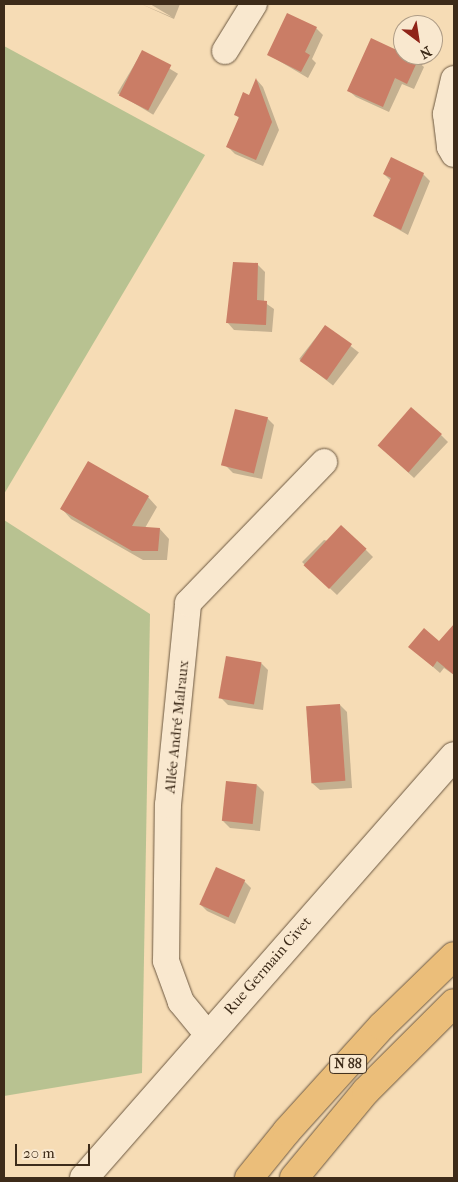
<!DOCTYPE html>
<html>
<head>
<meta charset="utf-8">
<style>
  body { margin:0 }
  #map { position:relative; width:458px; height:1182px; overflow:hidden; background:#f6dcb5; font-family:"IM FELL French Canon",serif }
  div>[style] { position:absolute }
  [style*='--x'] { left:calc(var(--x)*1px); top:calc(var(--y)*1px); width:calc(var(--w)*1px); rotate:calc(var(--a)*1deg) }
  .green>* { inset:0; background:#b8c291 }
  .shadow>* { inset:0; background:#0003; transform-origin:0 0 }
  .building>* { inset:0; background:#ca7d66; transform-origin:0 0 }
  .roads { filter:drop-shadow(0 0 1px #6b5740) drop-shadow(0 0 1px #6b5740) }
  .street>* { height:26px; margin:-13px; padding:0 13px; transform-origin:13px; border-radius:13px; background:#f9e8cf }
  .secondary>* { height:28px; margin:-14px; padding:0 14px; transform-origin:14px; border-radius:14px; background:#f9e8cf }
  .highway>* { height:28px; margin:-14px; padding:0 14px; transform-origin:14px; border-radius:14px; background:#ebbe7a }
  span { translate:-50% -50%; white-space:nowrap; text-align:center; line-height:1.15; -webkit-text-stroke:4.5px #f9e8cf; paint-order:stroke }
  .shield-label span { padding:1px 4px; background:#f9e8cf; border:1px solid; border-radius:4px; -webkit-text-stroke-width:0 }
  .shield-label { font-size:14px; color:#3d2b19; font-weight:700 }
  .street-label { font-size:15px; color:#3d2b19 }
  .frame { position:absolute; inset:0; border:5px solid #3d2b19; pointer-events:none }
  .north { position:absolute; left:393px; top:15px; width:50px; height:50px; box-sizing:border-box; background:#f9e8cf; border:1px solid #ae9c86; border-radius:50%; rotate:149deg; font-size:14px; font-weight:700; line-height:20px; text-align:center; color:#3d2b19 }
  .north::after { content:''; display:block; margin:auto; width:18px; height:22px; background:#8f2418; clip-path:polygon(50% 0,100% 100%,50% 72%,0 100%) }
  .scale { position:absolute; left:15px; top:1144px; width:75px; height:22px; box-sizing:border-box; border:2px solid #3d2b19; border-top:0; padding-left:6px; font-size:15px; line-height:18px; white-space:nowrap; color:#3d2b19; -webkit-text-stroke:4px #f9e8cf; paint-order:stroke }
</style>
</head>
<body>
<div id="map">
  <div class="green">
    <i style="clip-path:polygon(4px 46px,205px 155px,4px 494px)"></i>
    <i style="clip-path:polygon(4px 520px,150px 614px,142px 1073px,4px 1096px)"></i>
  </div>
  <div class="shadow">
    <i style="clip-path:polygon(141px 4px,172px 17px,150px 4px,180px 4px,174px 19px)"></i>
    <i style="clip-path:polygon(316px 28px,323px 35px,312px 59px,316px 63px,308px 78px,269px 55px)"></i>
    <i style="left:142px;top:52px;width:42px;height:48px;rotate:31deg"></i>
    <i style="clip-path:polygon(417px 61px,424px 67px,414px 89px,402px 84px,389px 112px,356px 97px,349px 91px)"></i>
    <i style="clip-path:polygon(257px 80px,263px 87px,279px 130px,263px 166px,235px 154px,228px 147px,240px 119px,235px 114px,250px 96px)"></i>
    <i style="clip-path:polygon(384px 174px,423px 174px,430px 181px,408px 235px,375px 216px,391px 181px)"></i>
    <i style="clip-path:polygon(257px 264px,265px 272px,264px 302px,274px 309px,272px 332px,234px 330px,227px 322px)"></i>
    <i style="left:325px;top:326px;width:43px;height:42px;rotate:38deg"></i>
    <i style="clip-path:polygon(267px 418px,274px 425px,262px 479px,233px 473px,226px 466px)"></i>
    <i style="clip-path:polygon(441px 435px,448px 442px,414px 478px,385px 451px)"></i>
    <i style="clip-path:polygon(148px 497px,157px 507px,145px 528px,160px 529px,169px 539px,167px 560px,143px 560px,71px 519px,62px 509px)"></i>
    <i style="clip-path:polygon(324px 540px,366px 550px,373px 557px,337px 595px,302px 562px)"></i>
    <i style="clip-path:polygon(453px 627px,454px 629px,454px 675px,444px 668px,440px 673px,410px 647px,439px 643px)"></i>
    <i style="clip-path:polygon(261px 663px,268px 670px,263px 710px,228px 705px,220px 697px)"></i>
    <i style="clip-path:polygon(340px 705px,347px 712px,352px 788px,320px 790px,312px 783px)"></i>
    <i style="clip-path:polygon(257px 785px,264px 792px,260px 831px,230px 828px,222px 820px)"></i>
    <i style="clip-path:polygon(244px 881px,251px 888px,235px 924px,207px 911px,200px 904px)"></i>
  </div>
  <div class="building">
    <i style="clip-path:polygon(287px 13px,317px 27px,305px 52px,310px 55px,301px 72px,267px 55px)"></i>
    <i style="clip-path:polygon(371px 38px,418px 60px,407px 84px,395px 78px,383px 107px,347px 91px)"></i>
    <i style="left:142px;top:50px;width:33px;height:51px;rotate:27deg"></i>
    <i style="clip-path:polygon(256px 78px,272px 122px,256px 160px,226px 147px,239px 117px,234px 115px,243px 92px,249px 95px)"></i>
    <i style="clip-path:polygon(391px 157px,424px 173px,401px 230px,373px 216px,391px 178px,383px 174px)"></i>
    <i style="clip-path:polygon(233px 262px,258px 263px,257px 300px,267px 301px,266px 325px,226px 323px)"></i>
    <i style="left:325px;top:325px;width:33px;height:44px;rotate:35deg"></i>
    <i style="left:411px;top:407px;width:41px;height:51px;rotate:41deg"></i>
    <i style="left:235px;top:409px;width:34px;height:58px;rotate:14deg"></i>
    <i style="clip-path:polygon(88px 461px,149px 496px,132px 526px,160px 528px,158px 551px,132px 551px,60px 509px)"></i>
    <i style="left:341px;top:525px;width:35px;height:55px;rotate:43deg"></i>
    <i style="clip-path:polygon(454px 624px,454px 675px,437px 661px,433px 667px,408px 647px,424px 628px,439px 641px)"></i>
    <i style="left:226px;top:656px;width:36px;height:43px;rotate:10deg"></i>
    <i style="left:340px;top:704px;width:77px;height:34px;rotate:86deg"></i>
    <i style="left:226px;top:781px;width:31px;height:40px;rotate:6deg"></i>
    <i style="left:216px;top:867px;width:32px;height:41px;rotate:24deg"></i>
  </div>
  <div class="roads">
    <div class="street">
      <i style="--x:225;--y:51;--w:55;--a:-58.3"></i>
      <i style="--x:454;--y:79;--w:36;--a:103"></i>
      <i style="--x:446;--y:114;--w:33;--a:83"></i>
      <i style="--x:450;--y:147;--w:8;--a:60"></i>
      <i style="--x:208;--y:1035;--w:43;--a:-129.3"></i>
      <i style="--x:181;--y:1002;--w:44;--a:-110.1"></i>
      <i style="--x:166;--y:961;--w:156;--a:-89.3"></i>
      <i style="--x:168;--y:805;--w:203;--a:-84.3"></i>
      <i style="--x:188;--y:603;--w:196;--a:-46"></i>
    </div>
    <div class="secondary">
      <i style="--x:84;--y:1178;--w:561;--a:-48.76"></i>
    </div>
    <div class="highway">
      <i style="--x:249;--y:1178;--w:60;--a:-51"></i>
      <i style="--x:287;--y:1131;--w:142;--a:-47.9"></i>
      <i style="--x:382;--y:1026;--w:100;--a:-44.2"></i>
      <i style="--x:294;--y:1178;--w:113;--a:-50.4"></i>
      <i style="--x:366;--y:1091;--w:124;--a:-45"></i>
    </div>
  </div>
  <div class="shield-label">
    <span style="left:348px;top:1064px">N 88</span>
  </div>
  <div class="street-label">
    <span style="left:177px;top:727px;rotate:-84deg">Allée André Malraux</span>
    <span style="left:268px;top:966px;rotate:-49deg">Rue Germain Civet</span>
  </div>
  <div class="frame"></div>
  <div class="north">N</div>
  <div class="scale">20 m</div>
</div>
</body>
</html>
